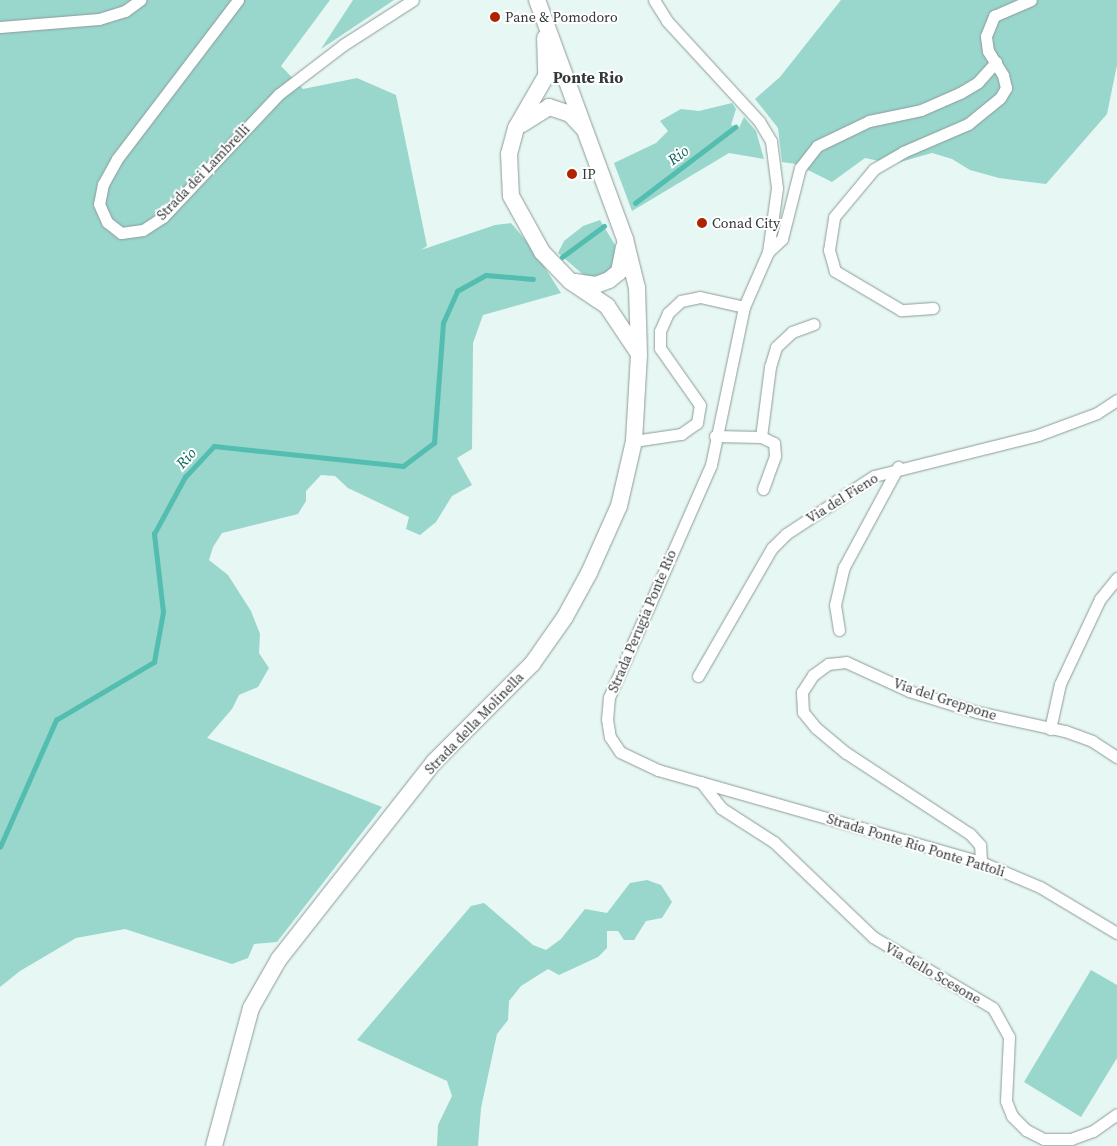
<!DOCTYPE html>
<html>
<head>
<meta charset="utf-8">
<style>
  body { margin:0 }
  #map { position:relative; width:1117px; height:1146px; overflow:hidden; background:#e7f7f4; font-family:"Source Serif 4",serif }
  div>[style] { position:absolute }
  [style*='--x'] { left:calc(var(--x)*1px); top:calc(var(--y)*1px); width:calc(var(--w)*1px); rotate:calc(var(--a)*1deg) }
  .green>* { inset:0; background:#99d6cc }
  .stream>* { height:4.5px; margin:-2.25px; padding:0 2.25px; transform-origin:2.25px; border-radius:2.25px; background:#53beb0 }
  .roads { filter:drop-shadow(0 0 1px #8c9b99) drop-shadow(0 0 1px #8c9b99) }
  .minor>* { height:11px; margin:-5.5px; padding:0 5.5px; transform-origin:5.5px; border-radius:5.5px; background:#fff }
  .secondary>* { height:16px; margin:-8px; padding:0 8px; transform-origin:8px; border-radius:8px; background:#fff }
  .dots>* { width:14px; height:14px; translate:-50% -50%; box-sizing:border-box; border:2px solid #fff; border-radius:50% }
  span { translate:-50% -50%; white-space:nowrap; text-align:center; line-height:1.15; -webkit-text-stroke:4px #fff; paint-order:stroke }
  .poi-label { font-size:14px; color:#323837 }
  .left { translate:0 -50%; text-align:left }
  .street-label { font-size:14px; color:#323837 }
  .water-label { font-size:15px; color:#07645b; font-style:italic }
  .quarter-label { font-size:16px; color:#323837; font-weight:700 }
</style>
</head>
<body>
<div id="map">
  <div class="green">
    <i style="clip-path:polygon(0 0,330px 0,281px 66px,303px 89px,357px 78px,396px 95px,427px 246px,421px 250px,495px 225px,511px 223px,533px 249px,561px 293px,483px 315px,473px 343px,472px 449px,457px 458px,472px 485px,452px 496px,436px 522px,420px 535px,406px 529px,409px 517px,348px 488px,335px 476px,321px 475px,306px 491px,306px 501px,298px 514px,222px 533px,213px 547px,209px 560px,228px 575px,251px 611px,260px 634px,259px 653px,269px 668px,258px 687px,239px 695px,232px 709px,207px 738px,382px 807px,277px 942px,254px 944px,248px 958px,232px 964px,125px 929px,76px 938px,20px 971px,0 987px)"></i>
    <i style="clip-path:polygon(353px 0,394px 0,321px 49px)"></i>
    <i style="clip-path:polygon(841px 0,1117px 0,1117px 65px,1107px 114px,1046px 184px,999px 178px,970px 170px,952px 159px,932px 153px,893px 164px,865px 158px,832px 182px,796px 164px,782px 162px,778px 128px,755px 99px,780px 77px)"></i>
    <i style="clip-path:polygon(732px 103px,736px 109px,731px 125px,739px 128px,744px 117px,756px 131px,764px 159px,729px 153px,632px 211px,614px 163px,656px 143px,668px 131px,660px 121px,681px 109px,699px 111px)"></i>
    <i style="clip-path:polygon(600px 220px,618px 250px,617px 265px,602px 278px,586px 277px,558px 253px,564px 241px,583px 226px)"></i>
    <i style="clip-path:polygon(647px 880px,661px 885px,672px 902px,662px 918px,646px 921px,634px 940px,624px 940px,618px 931px,607px 931px,607px 948px,598px 957px,559px 975px,548px 969px,521px 986px,509px 1001px,508px 1020px,497px 1034px,481px 1108px,478px 1146px,437px 1146px,438px 1125px,452px 1096px,447px 1081px,357px 1040px,471px 906px,484px 903px,533px 945px,546px 950px,561px 939px,585px 909px,607px 913px,630px 883px)"></i>
    <i style="clip-path:polygon(1091px 970px,1117px 985px,1117px 1058px,1081px 1117px,1024px 1082px)"></i>
  </div>
  <div class="stream">
    <i style="--x:635;--y:203;--w:126;--a:-37.2"></i>
    <i style="--x:562;--y:257;--w:52;--a:-36.4"></i>
    <i style="--x:0;--y:847;--w:139;--a:-66.2"></i>
    <i style="--x:56;--y:720;--w:114;--a:-30.6"></i>
    <i style="--x:154;--y:662;--w:51;--a:-79.8"></i>
    <i style="--x:163;--y:612;--w:79;--a:-96.6"></i>
    <i style="--x:154;--y:534;--w:65;--a:-61.5"></i>
    <i style="--x:185;--y:477;--w:42;--a:-46.9"></i>
    <i style="--x:214;--y:446;--w:190;--a:6"></i>
    <i style="--x:403;--y:466;--w:39;--a:-37"></i>
    <i style="--x:434;--y:443;--w:120;--a:-85.7"></i>
    <i style="--x:443;--y:323;--w:35;--a:-66"></i>
    <i style="--x:457;--y:291;--w:33;--a:-29"></i>
    <i style="--x:486;--y:275;--w:47;--a:4.9"></i>
  </div>
  <div class="roads">
    <div class="minor">
      <i style="--x:238;--y:0;--w:200;--a:127.3"></i>
      <i style="--x:117;--y:159;--w:29;--a:119"></i>
      <i style="--x:103;--y:184;--w:20;--a:101"></i>
      <i style="--x:99;--y:204;--w:20;--a:66"></i>
      <i style="--x:107;--y:222;--w:18;--a:38"></i>
      <i style="--x:121;--y:233;--w:22;--a:-8"></i>
      <i style="--x:143;--y:230;--w:24;--a:-33"></i>
      <i style="--x:163;--y:217;--w:169;--a:-46.7"></i>
      <i style="--x:279;--y:94;--w:81;--a:-37.4"></i>
      <i style="--x:343;--y:45;--w:83;--a:-32.7"></i>
      <i style="--x:654;--y:0;--w:25;--a:58"></i>
      <i style="--x:667;--y:21;--w:136;--a:47.4"></i>
      <i style="--x:759;--y:121;--w:23;--a:59"></i>
      <i style="--x:771;--y:141;--w:47;--a:82.7"></i>
      <i style="--x:777;--y:188;--w:65;--a:98"></i>
      <i style="--x:768;--y:252;--w:60;--a:113.6"></i>
      <i style="--x:744;--y:307;--w:161;--a:101.8"></i>
      <i style="--x:711;--y:465;--w:253;--a:113.7"></i>
      <i style="--x:609;--y:697;--w:22;--a:95"></i>
      <i style="--x:607;--y:719;--w:18;--a:81"></i>
      <i style="--x:610;--y:737;--w:18;--a:56"></i>
      <i style="--x:620;--y:752;--w:42;--a:25.3"></i>
      <i style="--x:658;--y:770;--w:336;--a:15.9"></i>
      <i style="--x:981;--y:862;--w:64;--a:23"></i>
      <i style="--x:1040;--y:887;--w:90;--a:30.9"></i>
      <i style="--x:0;--y:27;--w:99;--a:-4.6"></i>
      <i style="--x:99;--y:19;--w:27;--a:-17"></i>
      <i style="--x:125;--y:11;--w:19;--a:-36"></i>
      <i style="--x:768;--y:252;--w:19;--a:-43"></i>
      <i style="--x:782;--y:239;--w:73;--a:-75.8"></i>
      <i style="--x:800;--y:168;--w:28;--a:-52"></i>
      <i style="--x:817;--y:146;--w:58;--a:-25.7"></i>
      <i style="--x:869;--y:121;--w:53;--a:-11.9"></i>
      <i style="--x:921;--y:110;--w:43;--a:-23.6"></i>
      <i style="--x:960;--y:93;--w:21;--a:-31"></i>
      <i style="--x:978;--y:82;--w:27;--a:-48"></i>
      <i style="--x:933;--y:308;--w:32;--a:176"></i>
      <i style="--x:901;--y:310;--w:77;--a:-149.4"></i>
      <i style="--x:835;--y:271;--w:22;--a:-106"></i>
      <i style="--x:829;--y:250;--w:33;--a:-81"></i>
      <i style="--x:834;--y:217;--w:62;--a:-50.2"></i>
      <i style="--x:874;--y:169;--w:34;--a:-30"></i>
      <i style="--x:903;--y:152;--w:71;--a:-23.3"></i>
      <i style="--x:968;--y:124;--w:41;--a:-39.1"></i>
      <i style="--x:1000;--y:98;--w:12;--a:-59"></i>
      <i style="--x:1006;--y:88;--w:13;--a:-103"></i>
      <i style="--x:1003;--y:75;--w:28;--a:-122"></i>
      <i style="--x:988;--y:51;--w:15;--a:-98"></i>
      <i style="--x:986;--y:36;--w:22;--a:-68"></i>
      <i style="--x:994;--y:16;--w:40;--a:-23.4"></i>
      <i style="--x:715;--y:436;--w:46;--a:1.2"></i>
      <i style="--x:634;--y:441;--w:48;--a:-8.5"></i>
      <i style="--x:681;--y:434;--w:19;--a:-35"></i>
      <i style="--x:697;--y:423;--w:18;--a:-81"></i>
      <i style="--x:700;--y:405;--w:70;--a:-125.1"></i>
      <i style="--x:660;--y:348;--w:17;--a:-90"></i>
      <i style="--x:660;--y:331;--w:20;--a:-66"></i>
      <i style="--x:668;--y:313;--w:18;--a:-43"></i>
      <i style="--x:681;--y:301;--w:19;--a:-12"></i>
      <i style="--x:700;--y:297;--w:45;--a:12.8"></i>
      <i style="--x:763;--y:489;--w:35;--a:-70"></i>
      <i style="--x:775;--y:456;--w:13;--a:-94"></i>
      <i style="--x:774;--y:443;--w:14;--a:-155"></i>
      <i style="--x:761;--y:437;--w:71;--a:-82.7"></i>
      <i style="--x:770;--y:367;--w:21;--a:-73"></i>
      <i style="--x:776;--y:347;--w:22;--a:-43"></i>
      <i style="--x:792;--y:332;--w:23;--a:-20"></i>
      <i style="--x:839;--y:630;--w:25;--a:-99"></i>
      <i style="--x:835;--y:605;--w:39;--a:-77"></i>
      <i style="--x:844;--y:567;--w:114;--a:-61.6"></i>
      <i style="--x:698;--y:676;--w:148;--a:-60"></i>
      <i style="--x:772;--y:548;--w:20;--a:-45"></i>
      <i style="--x:786;--y:534;--w:105;--a:-33.4"></i>
      <i style="--x:874;--y:476;--w:169;--a:-14"></i>
      <i style="--x:1038;--y:435;--w:63;--a:-20.4"></i>
      <i style="--x:1097;--y:413;--w:24;--a:-33"></i>
      <i style="--x:1050;--y:729;--w:46;--a:-77.5"></i>
      <i style="--x:1060;--y:684;--w:94;--a:-64.8"></i>
      <i style="--x:1100;--y:599;--w:27;--a:-51"></i>
      <i style="--x:701;--y:782;--w:33;--a:52"></i>
      <i style="--x:721;--y:808;--w:63;--a:32.7"></i>
      <i style="--x:774;--y:842;--w:137;--a:43.8"></i>
      <i style="--x:873;--y:937;--w:139;--a:30.6"></i>
      <i style="--x:993;--y:1008;--w:33;--a:61"></i>
      <i style="--x:1009;--y:1037;--w:64;--a:92.7"></i>
      <i style="--x:1006;--y:1101;--w:16;--a:68"></i>
      <i style="--x:1012;--y:1116;--w:20;--a:45"></i>
      <i style="--x:1026;--y:1130;--w:20;--a:27"></i>
      <i style="--x:1044;--y:1139;--w:27;--a:0"></i>
      <i style="--x:1071;--y:1139;--w:23;--a:-20"></i>
      <i style="--x:1093;--y:1131;--w:29;--a:-35"></i>
      <i style="--x:981;--y:862;--w:17;--a:-93"></i>
      <i style="--x:980;--y:845;--w:15;--a:-132"></i>
      <i style="--x:970;--y:834;--w:148;--a:-146.8"></i>
      <i style="--x:846;--y:753;--w:39;--a:-140"></i>
      <i style="--x:816;--y:728;--w:21;--a:-129"></i>
      <i style="--x:803;--y:712;--w:20;--a:-93"></i>
      <i style="--x:802;--y:692;--w:20;--a:-57"></i>
      <i style="--x:813;--y:675;--w:19;--a:-36"></i>
      <i style="--x:828;--y:664;--w:18;--a:-6"></i>
      <i style="--x:846;--y:662;--w:69;--a:24.7"></i>
      <i style="--x:909;--y:691;--w:71;--a:17.2"></i>
      <i style="--x:977;--y:712;--w:90;--a:12.2"></i>
      <i style="--x:1065;--y:731;--w:29;--a:20"></i>
      <i style="--x:1092;--y:741;--w:30;--a:33"></i>
    </div>
    <div class="secondary">
      <i style="--x:545;--y:38;--w:38;--a:88"></i>
      <i style="--x:546;--y:76;--w:60;--a:120"></i>
      <i style="--x:516;--y:128;--w:27;--a:105"></i>
      <i style="--x:509;--y:154;--w:42;--a:87.3"></i>
      <i style="--x:511;--y:196;--w:64;--a:61"></i>
      <i style="--x:542;--y:252;--w:40;--a:46"></i>
      <i style="--x:570;--y:281;--w:45;--a:34"></i>
      <i style="--x:607;--y:306;--w:54;--a:56.3"></i>
      <i style="--x:522;--y:124;--w:32;--a:-32"></i>
      <i style="--x:549;--y:107;--w:22;--a:18"></i>
      <i style="--x:570;--y:114;--w:19;--a:47"></i>
      <i style="--x:575;--y:282;--w:21;--a:8"></i>
      <i style="--x:596;--y:285;--w:14;--a:-21"></i>
      <i style="--x:609;--y:280;--w:13;--a:-39"></i>
      <i style="--x:619;--y:272;--w:25;--a:-79"></i>
      <i style="--x:214;--y:1146;--w:143;--a:-75"></i>
      <i style="--x:251;--y:1008;--w:56;--a:-60.3"></i>
      <i style="--x:279;--y:959;--w:251;--a:-51.8"></i>
      <i style="--x:434;--y:762;--w:139;--a:-45"></i>
      <i style="--x:532;--y:664;--w:57;--a:-54.9"></i>
      <i style="--x:565;--y:617;--w:50;--a:-61.4"></i>
      <i style="--x:589;--y:573;--w:73;--a:-65.9"></i>
      <i style="--x:619;--y:506;--w:67;--a:-77"></i>
      <i style="--x:634;--y:441;--w:86;--a:-86.7"></i>
      <i style="--x:639;--y:355;--w:67;--a:-91.7"></i>
      <i style="--x:637;--y:288;--w:50;--a:-103.8"></i>
      <i style="--x:625;--y:239;--w:255;--a:-110.2"></i>
    </div>
  </div>
  <div class="dots">
    <i style="left:495px;top:17px;background:#af2300"></i>
    <i style="left:572px;top:174px;background:#af2300"></i>
    <i style="left:702px;top:223px;background:#af2300"></i>
  </div>
  <div class="poi-label">
    <span class="left" style="left:505px;top:17px">Pane &amp; Pomodoro</span>
    <span class="left" style="left:582px;top:174px">IP</span>
    <span class="left" style="left:712px;top:223px">Conad City</span>
  </div>
  <div class="street-label">
    <span style="left:203px;top:172px;rotate:-46deg">Strada dei Lambrelli</span>
    <span style="left:842px;top:498px;rotate:-32deg">Via del Fieno</span>
    <span style="left:642px;top:621px;rotate:-67deg">Strada Perugia Ponte Rio</span>
    <span style="left:945px;top:699px;rotate:18deg">Via del Greppone</span>
    <span style="left:474px;top:723px;rotate:-46deg">Strada della Molinella</span>
    <span style="left:916px;top:845px;rotate:17deg">Strada Ponte Rio Ponte Pattoli</span>
    <span style="left:933px;top:973px;rotate:30deg">Via dello Scesone</span>
  </div>
  <div class="water-label">
    <span style="left:678px;top:155px;rotate:-37deg">Rio</span>
    <span style="left:186px;top:458px;rotate:-48deg">Rio</span>
  </div>
  <div class="quarter-label">
    <span style="left:588px;top:77px">Ponte Rio</span>
  </div>
</div>
</body>
</html>
